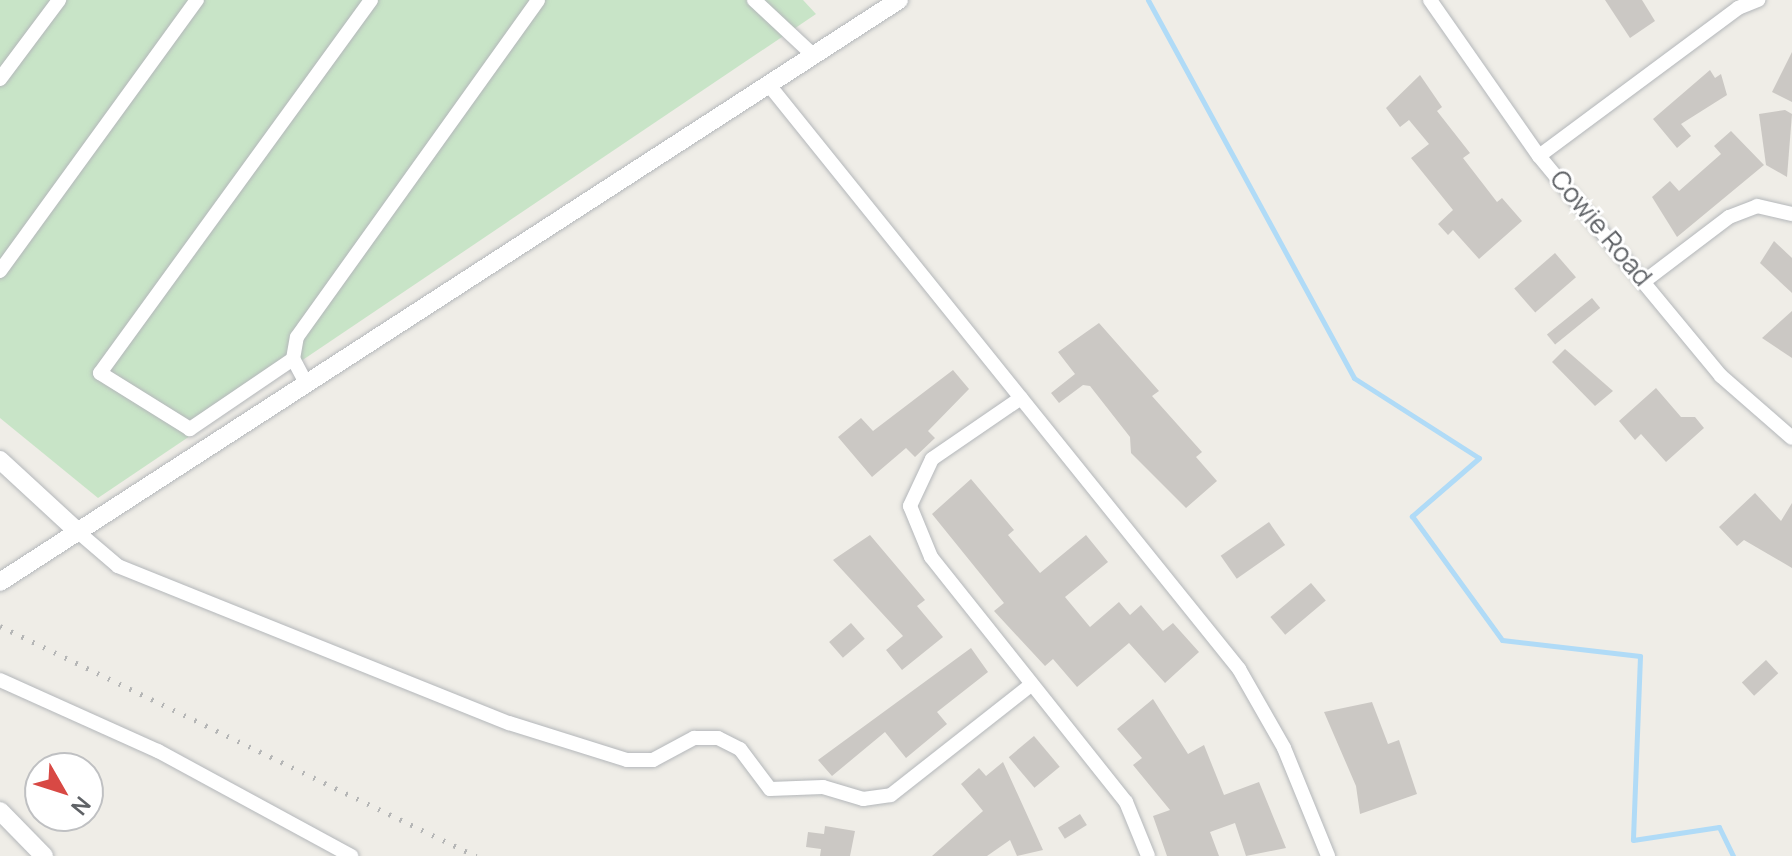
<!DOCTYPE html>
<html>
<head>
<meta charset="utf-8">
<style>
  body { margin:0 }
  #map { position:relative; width:1792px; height:856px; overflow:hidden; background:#efede7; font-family:Manrope,sans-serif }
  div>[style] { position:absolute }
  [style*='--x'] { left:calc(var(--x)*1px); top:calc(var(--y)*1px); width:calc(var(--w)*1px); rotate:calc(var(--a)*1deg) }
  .green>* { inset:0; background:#c8e4c7 }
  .stream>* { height:5px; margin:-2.5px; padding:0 2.5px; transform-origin:2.5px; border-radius:2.5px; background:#b0dbf7 }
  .building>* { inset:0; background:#cbc8c4; transform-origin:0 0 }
  .roads { filter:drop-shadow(0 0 2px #b4b7ba) drop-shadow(0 0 2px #b4b7ba) }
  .minor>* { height:14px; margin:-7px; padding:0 7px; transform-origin:7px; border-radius:7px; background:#fff }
  .tertiary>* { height:18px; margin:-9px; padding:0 9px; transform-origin:9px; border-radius:9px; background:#fff }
  .rail>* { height:5px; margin-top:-2.5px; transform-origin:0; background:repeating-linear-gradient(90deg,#b5b6b6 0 2px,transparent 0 12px) }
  span { translate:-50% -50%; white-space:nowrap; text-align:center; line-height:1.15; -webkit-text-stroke:6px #fff; paint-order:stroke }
  .street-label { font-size:26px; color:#5f6266 }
  .north { position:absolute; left:24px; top:752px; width:80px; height:80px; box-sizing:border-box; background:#fff; border:2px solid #bfc0c2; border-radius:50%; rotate:129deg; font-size:22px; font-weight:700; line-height:32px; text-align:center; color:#5f6266 }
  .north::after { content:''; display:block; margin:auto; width:28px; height:36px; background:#d84944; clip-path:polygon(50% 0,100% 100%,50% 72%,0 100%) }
</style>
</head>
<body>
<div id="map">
  <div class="green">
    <i style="clip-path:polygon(0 0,803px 0,816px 14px,98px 498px,0 418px)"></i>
  </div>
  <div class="stream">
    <i style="--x:1148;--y:0;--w:430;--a:61.4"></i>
    <i style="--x:1354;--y:378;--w:148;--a:32.6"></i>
    <i style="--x:1479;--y:458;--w:89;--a:139.1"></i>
    <i style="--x:1412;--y:516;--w:153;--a:54"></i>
    <i style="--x:1502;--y:640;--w:139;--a:6.6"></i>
    <i style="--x:1640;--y:656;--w:184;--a:92.2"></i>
    <i style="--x:1633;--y:840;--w:87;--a:-8.6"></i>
    <i style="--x:1719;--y:827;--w:32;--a:64"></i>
  </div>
  <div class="building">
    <i style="clip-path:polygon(1605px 0,1642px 0,1655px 21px,1630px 38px)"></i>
    <i style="clip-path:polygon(1792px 52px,1792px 102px,1772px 92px)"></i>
    <i style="clip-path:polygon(1710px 70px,1715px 78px,1721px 74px,1727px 95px,1681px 124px,1691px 136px,1677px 148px,1653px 119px)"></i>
    <i style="clip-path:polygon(1420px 75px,1442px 107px,1437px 111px,1470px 153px,1463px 158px,1497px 202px,1502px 198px,1522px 221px,1479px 259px,1453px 230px,1448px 235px,1438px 224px,1453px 210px,1411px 158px,1429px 144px,1409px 120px,1400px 127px,1386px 108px)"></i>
    <i style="clip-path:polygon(1785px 110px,1792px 114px,1787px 177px,1766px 165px,1759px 114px)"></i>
    <i style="clip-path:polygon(1731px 131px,1764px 165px,1677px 237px,1652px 197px,1670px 181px,1679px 191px,1721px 154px,1714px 146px)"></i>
    <i style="clip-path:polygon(1774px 241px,1792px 258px,1792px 293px,1760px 263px)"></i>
    <i style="left:1555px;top:253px;width:32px;height:54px;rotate:49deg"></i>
    <i style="left:1592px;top:298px;width:13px;height:58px;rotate:51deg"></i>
    <i style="clip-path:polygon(1792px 311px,1792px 358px,1762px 338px)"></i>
    <i style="clip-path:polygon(1099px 323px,1159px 391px,1152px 396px,1202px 452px,1196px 457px,1217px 481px,1186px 508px,1131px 453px,1130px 437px,1090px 386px,1083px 385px,1059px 403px,1051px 393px,1075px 374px,1058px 352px)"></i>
    <i style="clip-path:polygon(1565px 349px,1613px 391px,1595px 406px,1552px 362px)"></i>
    <i style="clip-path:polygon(953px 370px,969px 389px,928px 431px,935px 438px,915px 457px,906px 448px,872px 477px,838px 437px,861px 418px,873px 431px)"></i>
    <i style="clip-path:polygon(1656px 388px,1681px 417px,1695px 417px,1704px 428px,1666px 462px,1641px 434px,1635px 440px,1619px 421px)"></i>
    <i style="clip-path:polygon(971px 479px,1014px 530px,1008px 535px,1040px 573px,1086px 535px,1108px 562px,1065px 597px,1090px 627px,1119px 602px,1130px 615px,1141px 605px,1163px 631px,1173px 623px,1199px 652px,1165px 683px,1129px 643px,1077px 687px,1053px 659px,1045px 666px,994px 611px,1004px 603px,932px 514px)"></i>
    <i style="clip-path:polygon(1755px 493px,1781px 521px,1792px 503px,1792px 568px,1744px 540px,1737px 546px,1719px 527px)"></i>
    <i style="left:1269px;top:522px;width:28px;height:59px;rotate:55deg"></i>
    <i style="clip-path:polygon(870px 535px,925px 600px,917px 606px,943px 637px,902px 670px,886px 650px,903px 636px,833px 560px)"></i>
    <i style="left:1311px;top:583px;width:23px;height:53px;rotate:50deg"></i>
    <i style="left:851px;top:623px;width:21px;height:29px;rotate:49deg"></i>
    <i style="clip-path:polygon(971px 648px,988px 672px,937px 712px,947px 724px,906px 758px,885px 732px,832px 776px,818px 760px)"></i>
    <i style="left:1766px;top:660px;width:18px;height:33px;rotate:47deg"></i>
    <i style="clip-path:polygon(1153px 699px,1188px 754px,1204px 745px,1224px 795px,1259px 782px,1286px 848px,1246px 856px,1235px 823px,1210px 832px,1219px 856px,1167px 856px,1153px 816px,1170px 810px,1133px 765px,1142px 758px,1117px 729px)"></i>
    <i style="clip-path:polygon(1372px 702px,1388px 744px,1399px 740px,1417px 794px,1360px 814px,1356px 786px,1324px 712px)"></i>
    <i style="left:1034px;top:736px;width:40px;height:33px;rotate:50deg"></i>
    <i style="clip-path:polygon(1003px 762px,1043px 850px,1017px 856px,1010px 840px,987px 856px,932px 856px,983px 811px,961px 784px,979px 768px,986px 776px)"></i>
    <i style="left:1080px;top:814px;width:13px;height:26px;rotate:58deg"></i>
    <i style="clip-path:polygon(825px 826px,855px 831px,850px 856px,820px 856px,821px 849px,806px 847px,808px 832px,824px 834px)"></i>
  </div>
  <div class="roads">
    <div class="minor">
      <i style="--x:754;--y:0;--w:82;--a:43"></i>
      <i style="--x:1430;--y:0;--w:190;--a:55.1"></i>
      <i style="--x:1539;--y:156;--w:286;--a:50.4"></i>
      <i style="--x:1721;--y:376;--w:94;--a:41.1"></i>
      <i style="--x:0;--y:79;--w:99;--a:-53.2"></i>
      <i style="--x:769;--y:85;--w:750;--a:51.17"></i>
      <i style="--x:1239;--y:669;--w:91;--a:60.3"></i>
      <i style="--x:1284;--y:748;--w:117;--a:67.8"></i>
      <i style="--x:1539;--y:156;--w:248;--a:-36.6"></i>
      <i style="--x:1738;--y:8;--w:22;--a:-22"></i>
      <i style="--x:0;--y:271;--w:335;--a:-54"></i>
      <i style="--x:1646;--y:280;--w:104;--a:-37.2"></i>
      <i style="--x:1729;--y:217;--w:30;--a:-21"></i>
      <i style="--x:1757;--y:206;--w:36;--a:13"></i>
      <i style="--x:293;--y:359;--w:125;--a:145.8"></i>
      <i style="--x:190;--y:429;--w:106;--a:-148.1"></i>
      <i style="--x:100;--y:373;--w:461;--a:-54"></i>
      <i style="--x:306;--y:383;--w:27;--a:-118"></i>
      <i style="--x:293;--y:359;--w:22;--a:-80"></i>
      <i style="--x:297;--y:337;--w:414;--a:-54.4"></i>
      <i style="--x:1021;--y:398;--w:108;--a:145.6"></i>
      <i style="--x:932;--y:459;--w:52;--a:115.1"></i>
      <i style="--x:910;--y:506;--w:55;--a:67.6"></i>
      <i style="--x:931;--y:557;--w:313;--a:51.5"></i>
      <i style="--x:1126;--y:802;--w:58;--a:67.8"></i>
      <i style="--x:77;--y:531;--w:54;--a:40.5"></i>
      <i style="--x:118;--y:566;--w:421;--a:21.9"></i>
      <i style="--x:509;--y:723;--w:124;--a:17.4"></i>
      <i style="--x:627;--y:760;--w:26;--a:0"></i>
      <i style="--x:653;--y:760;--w:47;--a:-28.2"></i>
      <i style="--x:694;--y:738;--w:24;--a:0"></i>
      <i style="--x:718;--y:738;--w:25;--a:27"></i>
      <i style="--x:740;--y:749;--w:50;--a:53.1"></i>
      <i style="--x:770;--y:789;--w:53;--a:-2.2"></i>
      <i style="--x:823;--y:787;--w:42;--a:16.7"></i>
      <i style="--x:863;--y:799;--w:28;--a:-8"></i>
      <i style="--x:891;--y:795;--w:179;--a:-38.2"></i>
      <i style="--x:0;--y:680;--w:173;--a:24.2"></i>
      <i style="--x:158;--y:751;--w:220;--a:28.5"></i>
    </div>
    <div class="tertiary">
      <i style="--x:0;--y:460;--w:105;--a:42.7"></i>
      <i style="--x:0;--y:582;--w:1071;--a:-32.92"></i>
      <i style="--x:0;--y:811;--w:63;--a:45.6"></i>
    </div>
  </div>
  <div class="rail">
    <i style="--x:0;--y:626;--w:529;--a:25.79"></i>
  </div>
  <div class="street-label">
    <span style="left:1601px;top:228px;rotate:50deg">Cowie Road</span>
  </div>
  <div class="north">N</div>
</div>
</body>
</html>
